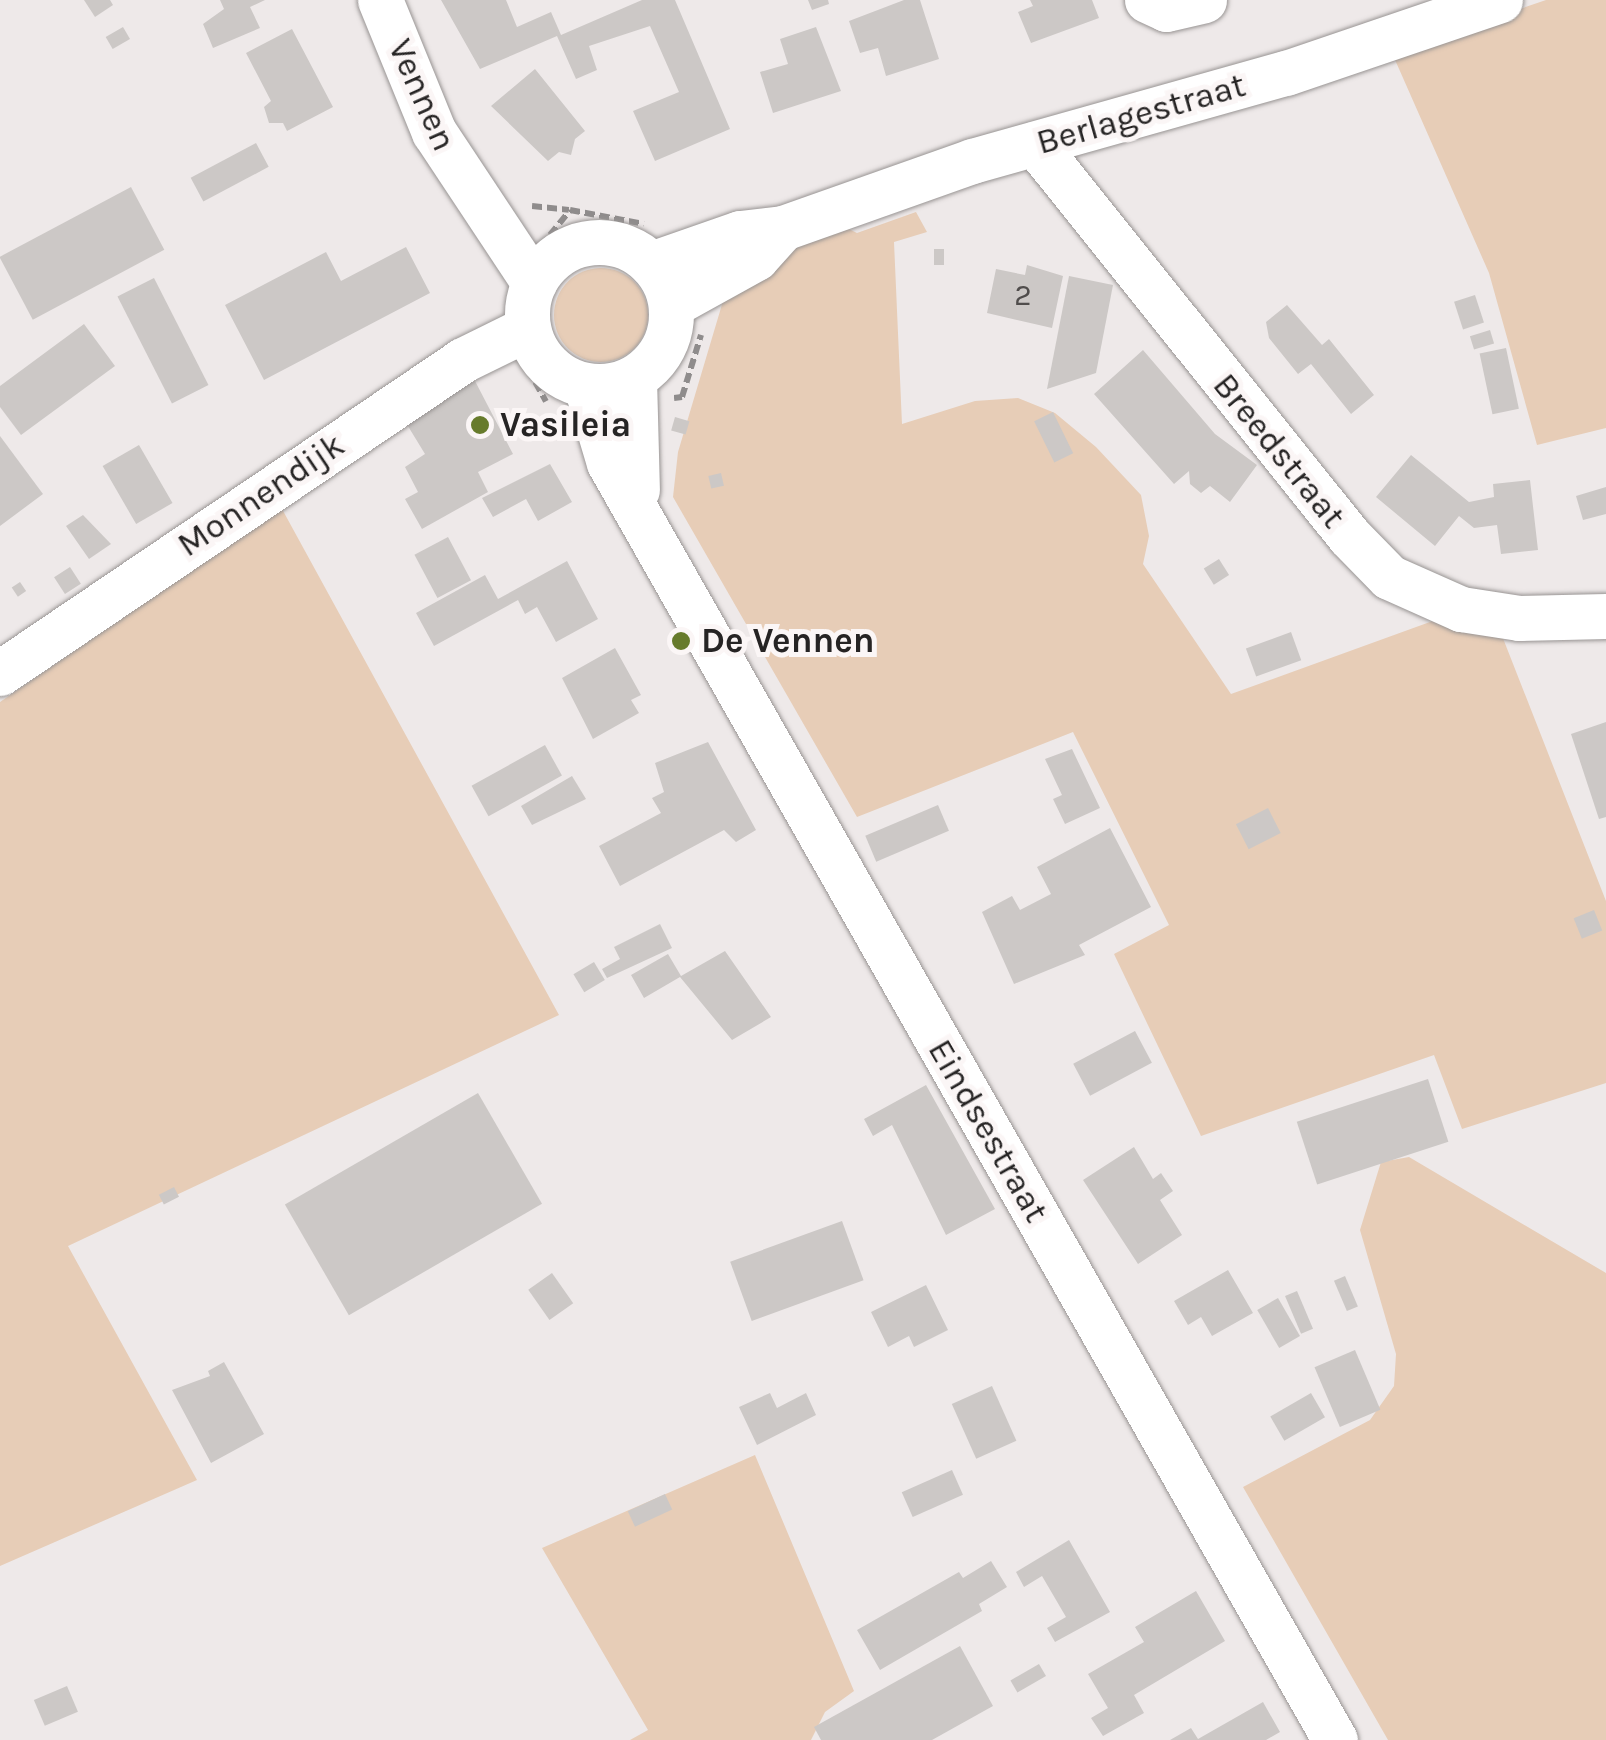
<!DOCTYPE html>
<html>
<head>
<meta charset="utf-8">
<style>
  body { margin:0 }
  #map { position:relative; width:1606px; height:1740px; overflow:hidden; background:#eee9e9; font-family:Karla,sans-serif }
  div>[style] { position:absolute }
  [style*='--x'] { left:calc(var(--x)*1px); top:calc(var(--y)*1px); width:calc(var(--w)*1px); rotate:calc(var(--a)*1deg) }
  .green>* { inset:0; background:#e7cdb7 }
  .round { border-radius:50% }
  .building>* { inset:0; background:#ccc8c6; transform-origin:0 0 }
  .path>* { height:6px; margin-top:-3px; transform-origin:0; background:repeating-linear-gradient(90deg,#8f8c8c 0 10px,transparent 0 15px) }
  .roads { filter:drop-shadow(0 0 2px #989493) drop-shadow(0 0 2px #989493) }
  .minor>* { height:45px; margin:-22.5px; padding:0 22.5px; transform-origin:22.5px; border-radius:22.5px; background:#fff }
  .minor>.ring { margin:-22.5px; padding:0; box-sizing:content-box; background:none; border:45px solid #fff; border-radius:50% }
  .dots>* { width:28px; height:28px; translate:-50% -50%; box-sizing:border-box; border:5px solid #fbf6f6; border-radius:50% }
  span { translate:-50% -50%; white-space:nowrap; text-align:center; line-height:1.15; -webkit-text-stroke:10px #fbf6f6; paint-order:stroke }
  .number-label { font-size:30px; color:#504d4c }
  .number-label span { -webkit-text-stroke-width:0 }
  .street-label { font-size:35px; color:#262424 }
  .poi-label { font-size:35px; color:#262424; font-weight:700 }
  .left { translate:0 -50%; text-align:left }
</style>
</head>
<body>
<div id="map">
  <div class="green">
    <i style="clip-path:polygon(1546px 0,1606px 0,1606px 428px,1537px 445px,1489px 273px,1392px 53px)"></i>
    <i style="clip-path:polygon(916px 212px,927px 232px,894px 242px,902px 424px,975px 401px,1018px 398px,1055px 413px,1096px 447px,1141px 495px,1149px 536px,1143px 564px,1231px 694px,1463px 610px,1497px 623px,1606px 901px,1606px 1083px,1462px 1129px,1434px 1055px,1201px 1136px,1114px 954px,1169px 925px,1073px 732px,857px 817px,673px 497px,678px 452px,726px 291px,837px 223px,857px 233px)"></i>
    <i class="round" style="left:554px;top:268px;width:94px;height:94px"></i>
    <i style="clip-path:polygon(282px 509px,559px 1015px,68px 1246px,197px 1480px,0 1566px,0 702px)"></i>
    <i style="clip-path:polygon(1409px 1157px,1606px 1273px,1606px 1740px,1388px 1740px,1243px 1487px,1370px 1420px,1394px 1386px,1396px 1354px,1360px 1230px,1381px 1162px)"></i>
    <i style="clip-path:polygon(755px 1455px,854px 1691px,825px 1712px,811px 1740px,630px 1740px,648px 1730px,542px 1548px)"></i>
  </div>
  <div class="building">
    <i style="clip-path:polygon(84px 0,110px 0,113px 5px,95px 17px)"></i>
    <i style="clip-path:polygon(220px 0,265px 0,250px 7px,260px 28px,213px 48px,203px 24px,224px 9px)"></i>
    <i style="clip-path:polygon(441px 0,506px 0,517px 27px,551px 12px,561px 35px,642px 0,675px 0,730px 129px,655px 161px,633px 111px,679px 92px,650px 26px,589px 46px,597px 70px,576px 79px,557px 36px,480px 69px)"></i>
    <i style="clip-path:polygon(808px 0,828px 0,829px 4px,812px 10px)"></i>
    <i style="clip-path:polygon(904px 0,920px 0,939px 59px,886px 76px,878px 48px,860px 53px,849px 21px)"></i>
    <i style="clip-path:polygon(1030px 0,1092px 0,1099px 18px,1031px 43px,1018px 12px,1033px 6px)"></i>
    <i style="left:123px;top:27px;width:14px;height:20px;rotate:60deg"></i>
    <i style="clip-path:polygon(816px 27px,841px 91px,773px 113px,760px 72px,788px 64px,780px 39px)"></i>
    <i style="clip-path:polygon(292px 29px,333px 107px,287px 131px,283px 123px,269px 123px,264px 107px,271px 101px,246px 53px)"></i>
    <i style="clip-path:polygon(535px 69px,585px 131px,575px 139px,571px 155px,559px 152px,548px 161px,491px 106px)"></i>
    <i style="left:256px;top:143px;width:27px;height:74px;rotate:62deg"></i>
    <i style="left:131px;top:187px;width:71px;height:149px;rotate:62deg"></i>
    <i style="clip-path:polygon(406px 247px,430px 293px,264px 380px,225px 305px,326px 252px,341px 281px)"></i>
    <i style="left:934px;top:249px;width:10px;height:16px"></i>
    <i style="clip-path:polygon(1027px 265px,1063px 276px,1052px 328px,987px 313px,996px 269px,1025px 275px)"></i>
    <i style="clip-path:polygon(1069px 276px,1113px 285px,1096px 373px,1047px 389px)"></i>
    <i style="left:154px;top:278px;width:120px;height:41px;rotate:63deg"></i>
    <i style="left:1475px;top:295px;width:29px;height:22px;rotate:72deg"></i>
    <i style="clip-path:polygon(1287px 305px,1322px 345px,1329px 339px,1374px 395px,1351px 414px,1311px 364px,1298px 374px,1269px 338px,1266px 322px)"></i>
    <i style="clip-path:polygon(84px 324px,115px 366px,21px 435px,0 407px,0 386px)"></i>
    <i style="left:1490px;top:330px;width:14px;height:21px;rotate:73deg"></i>
    <i style="left:1506px;top:348px;width:62px;height:27px;rotate:78deg"></i>
    <i style="clip-path:polygon(1143px 350px,1215px 434px,1257px 465px,1230px 502px,1210px 486px,1201px 493px,1190px 484px,1189px 471px,1174px 484px,1094px 394px)"></i>
    <i style="clip-path:polygon(475px 381px,513px 454px,478px 472px,488px 492px,422px 529px,405px 499px,418px 492px,405px 467px,425px 454px,403px 418px)"></i>
    <i style="left:1053px;top:412px;width:46px;height:21px;rotate:64deg"></i>
    <i style="left:675px;top:417px;width:15px;height:14px;rotate:16deg"></i>
    <i style="clip-path:polygon(0 436px,43px 494px,0 526px)"></i>
    <i style="left:139px;top:445px;width:67px;height:42px;rotate:60deg"></i>
    <i style="clip-path:polygon(1411px 455px,1469px 502px,1494px 497px,1493px 484px,1530px 480px,1538px 550px,1501px 554px,1497px 525px,1474px 528px,1459px 516px,1435px 546px,1376px 497px)"></i>
    <i style="clip-path:polygon(550px 464px,572px 502px,538px 521px,526px 499px,493px 517px,482px 498px)"></i>
    <i style="left:721px;top:473px;width:13px;height:13px;rotate:77deg"></i>
    <i style="clip-path:polygon(1606px 487px,1606px 514px,1583px 520px,1576px 496px)"></i>
    <i style="clip-path:polygon(83px 515px,111px 544px,89px 559px,66px 526px)"></i>
    <i style="left:448px;top:537px;width:49px;height:38px;rotate:62deg"></i>
    <i style="left:1219px;top:559px;width:19px;height:18px;rotate:58deg"></i>
    <i style="clip-path:polygon(567px 561px,598px 619px,556px 642px,537px 607px,525px 614px,518px 600px,434px 646px,416px 613px,485px 575px,498px 599px)"></i>
    <i style="left:70px;top:567px;width:20px;height:19px;rotate:57deg"></i>
    <i style="left:20px;top:582px;width:11px;height:10px;rotate:56deg"></i>
    <i style="left:1291px;top:632px;width:30px;height:48px;rotate:70deg"></i>
    <i style="clip-path:polygon(615px 648px,641px 695px,631px 700px,639px 713px,593px 739px,562px 678px)"></i>
    <i style="clip-path:polygon(1606px 722px,1606px 817px,1599px 819px,1571px 734px)"></i>
    <i style="clip-path:polygon(708px 742px,756px 830px,736px 842px,724px 830px,620px 886px,599px 846px,661px 813px,652px 798px,664px 792px,655px 763px)"></i>
    <i style="left:545px;top:745px;width:35px;height:84px;rotate:61deg"></i>
    <i style="clip-path:polygon(1072px 749px,1100px 808px,1065px 824px,1053px 799px,1062px 795px,1045px 759px)"></i>
    <i style="clip-path:polygon(572px 776px,586px 799px,532px 825px,521px 806px)"></i>
    <i style="left:938px;top:805px;width:28px;height:79px;rotate:67deg"></i>
    <i style="left:1268px;top:808px;width:28px;height:36px;rotate:63deg"></i>
    <i style="clip-path:polygon(1110px 828px,1151px 907px,1079px 945px,1085px 955px,1014px 984px,982px 912px,1012px 896px,1020px 910px,1051px 894px,1037px 867px)"></i>
    <i style="left:1594px;top:910px;width:22px;height:22px;rotate:68deg"></i>
    <i style="clip-path:polygon(660px 924px,672px 948px,607px 978px,602px 969px,620px 959px,614px 947px)"></i>
    <i style="clip-path:polygon(725px 951px,771px 1017px,732px 1040px,680px 977px,644px 998px,631px 975px,668px 954px,681px 976px)"></i>
    <i style="left:594px;top:962px;width:21px;height:24px;rotate:59deg"></i>
    <i style="left:1135px;top:1031px;width:36px;height:70px;rotate:62deg"></i>
    <i style="left:1428px;top:1079px;width:66px;height:138px;rotate:72deg"></i>
    <i style="clip-path:polygon(926px 1085px,995px 1209px,946px 1235px,892px 1125px,873px 1136px,864px 1119px)"></i>
    <i style="left:478px;top:1093px;width:128px;height:223px;rotate:60deg"></i>
    <i style="clip-path:polygon(1134px 1147px,1153px 1179px,1161px 1173px,1173px 1191px,1160px 1200px,1182px 1235px,1138px 1264px,1083px 1180px)"></i>
    <i style="left:174px;top:1187px;width:11px;height:17px;rotate:63deg"></i>
    <i style="left:842px;top:1221px;width:63px;height:119px;rotate:70deg"></i>
    <i style="clip-path:polygon(1228px 1270px,1253px 1313px,1212px 1336px,1201px 1317px,1188px 1325px,1174px 1301px)"></i>
    <i style="left:552px;top:1273px;width:37px;height:29px;rotate:55deg"></i>
    <i style="left:1345px;top:1276px;width:33px;height:12px;rotate:67deg"></i>
    <i style="clip-path:polygon(926px 1285px,948px 1330px,914px 1347px,909px 1336px,888px 1347px,871px 1312px)"></i>
    <i style="left:1297px;top:1291px;width:41px;height:13px;rotate:67deg"></i>
    <i style="left:1278px;top:1298px;width:44px;height:24px;rotate:60deg"></i>
    <i style="left:1355px;top:1350px;width:65px;height:44px;rotate:67deg"></i>
    <i style="clip-path:polygon(224px 1362px,264px 1434px,211px 1463px,172px 1390px,210px 1376px,208px 1371px)"></i>
    <i style="left:992px;top:1386px;width:60px;height:44px;rotate:66deg"></i>
    <i style="clip-path:polygon(770px 1393px,777px 1408px,806px 1393px,816px 1415px,757px 1445px,739px 1407px)"></i>
    <i style="left:1311px;top:1393px;width:28px;height:47px;rotate:60deg"></i>
    <i style="left:952px;top:1470px;width:27px;height:55px;rotate:66deg"></i>
    <i style="left:665px;top:1494px;width:17px;height:41px;rotate:65deg"></i>
    <i style="clip-path:polygon(1069px 1540px,1110px 1612px,1055px 1642px,1047px 1628px,1066px 1617px,1042px 1576px,1024px 1587px,1016px 1572px)"></i>
    <i style="clip-path:polygon(991px 1561px,1007px 1587px,979px 1604px,982px 1611px,880px 1670px,857px 1630px,959px 1572px,963px 1578px)"></i>
    <i style="clip-path:polygon(1196px 1591px,1225px 1641px,1134px 1695px,1144px 1713px,1103px 1736px,1091px 1718px,1108px 1708px,1088px 1674px,1144px 1642px,1135px 1627px)"></i>
    <i style="clip-path:polygon(960px 1646px,993px 1706px,932px 1740px,821px 1740px,814px 1727px)"></i>
    <i style="left:1039px;top:1664px;width:14px;height:33px;rotate:60deg"></i>
    <i style="left:67px;top:1686px;width:28px;height:36px;rotate:67deg"></i>
    <i style="clip-path:polygon(1263px 1702px,1280px 1732px,1266px 1740px,1170px 1740px,1191px 1728px,1198px 1739px)"></i>
  </div>
  <div class="path">
    <i style="--x:532;--y:206;--w:37;--a:6"></i>
    <i style="--x:550;--y:235;--w:32;--a:-51"></i>
    <i style="--x:570;--y:210;--w:75;--a:10.7"></i>
    <i style="--x:528;--y:369;--w:37;--a:61"></i>
    <i style="--x:674;--y:398;--w:8;--a:-7"></i>
    <i style="--x:682;--y:397;--w:65;--a:-73"></i>
  </div>
  <div class="roads">
    <div class="minor">
      <i style="--x:380;--y:0;--w:143;--a:67.8"></i>
      <i style="--x:434;--y:132;--w:181;--a:56.5"></i>
      <i style="--x:1147;--y:0;--w:21;--a:25"></i>
      <i style="--x:1166;--y:9;--w:39;--a:-13"></i>
      <i style="--x:1035;--y:144;--w:502;--a:51.3"></i>
      <i style="--x:1349;--y:536;--w:57;--a:45.7"></i>
      <i style="--x:1389;--y:577;--w:79;--a:24"></i>
      <i style="--x:1461;--y:609;--w:59;--a:8.8"></i>
      <i style="--x:1519;--y:618;--w:87;--a:-1.3"></i>
      <i class="ring" style="left:527px;top:242px;width:99px;height:99px"></i>
      <i style="--x:651;--y:264;--w:94;--a:-19.2"></i>
      <i style="--x:740;--y:233;--w:43;--a:-6.6"></i>
      <i style="--x:783;--y:228;--w:201;--a:-19.5"></i>
      <i style="--x:972;--y:161;--w:326;--a:-15.7"></i>
      <i style="--x:1286;--y:73;--w:226;--a:-18.8"></i>
      <i style="--x:671;--y:305;--w:97;--a:-28.9"></i>
      <i style="--x:756;--y:258;--w:40;--a:-48"></i>
      <i style="--x:634;--y:378;--w:112;--a:88.5"></i>
      <i style="--x:586;--y:386;--w:80;--a:73.4"></i>
      <i style="--x:609;--y:463;--w:1469;--a:60.38"></i>
      <i style="--x:0;--y:673;--w:559;--a:-34.06"></i>
      <i style="--x:463;--y:360;--w:72;--a:-26.2"></i>
    </div>
  </div>
  <div class="dots">
    <i style="left:480px;top:425px;background:#677b2c"></i>
    <i style="left:681px;top:641px;background:#677b2c"></i>
  </div>
  <div class="number-label">
    <span style="left:1023px;top:295px">2</span>
  </div>
  <div class="street-label">
    <span style="left:422px;top:95px;rotate:66deg">Vennen</span>
    <span style="left:1141px;top:114px;rotate:-16deg">Berlagestraat</span>
    <span style="left:1279px;top:451px;rotate:51deg">Breedstraat</span>
    <span style="left:261px;top:495px;rotate:-34deg">Monnendijk</span>
    <span style="left:988px;top:1131px;rotate:60deg">Eindsestraat</span>
  </div>
  <div class="poi-label">
    <span class="left" style="left:500px;top:425px">Vasileia</span>
    <span class="left" style="left:701px;top:641px">De Vennen</span>
  </div>
</div>
</body>
</html>
